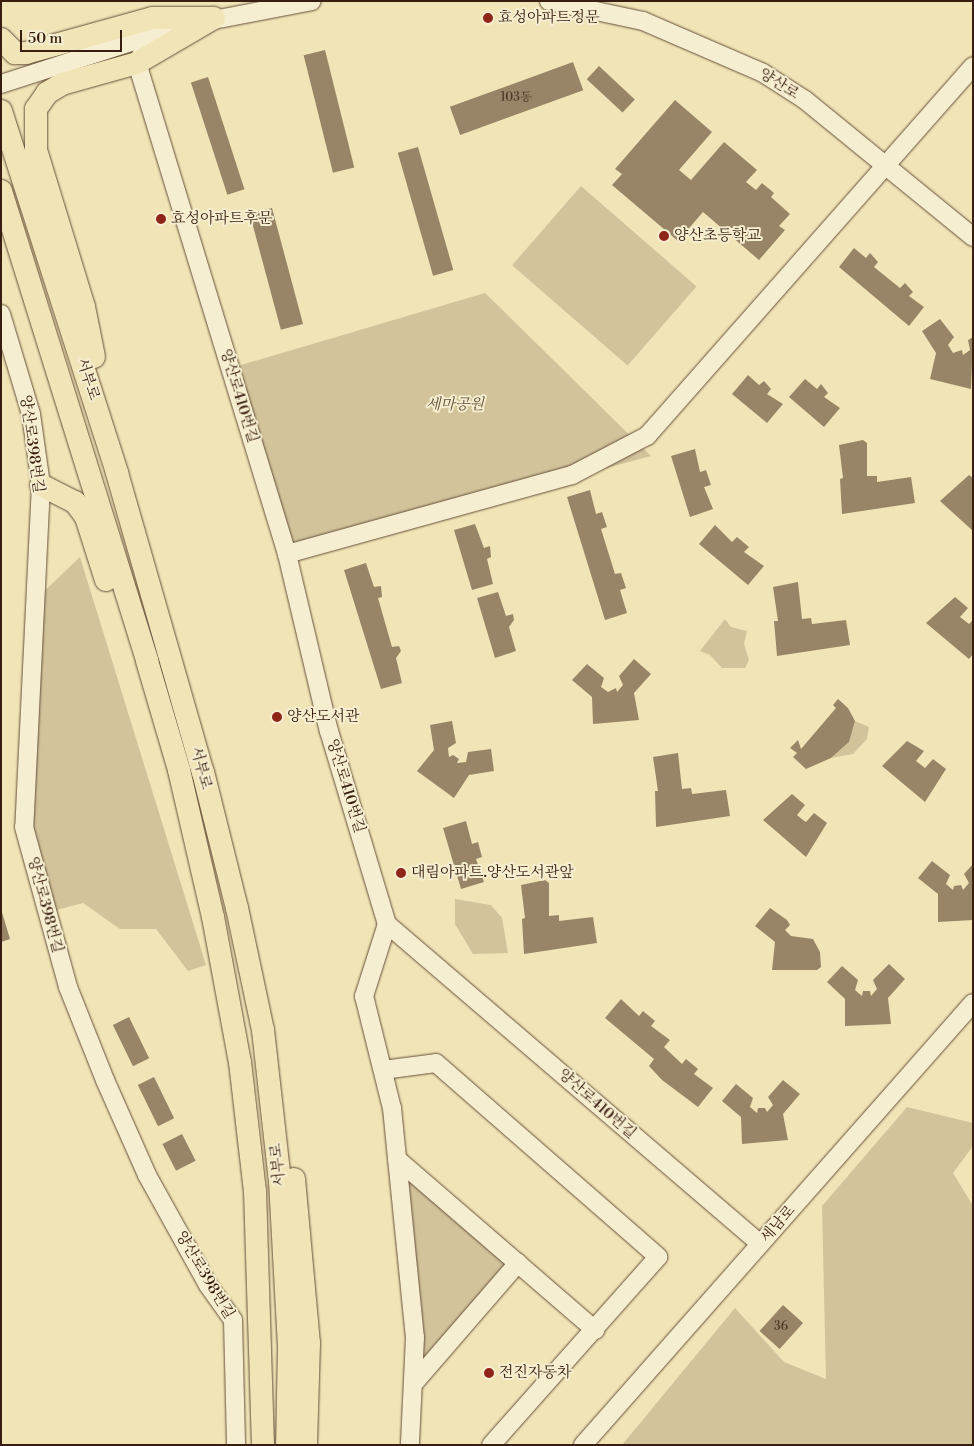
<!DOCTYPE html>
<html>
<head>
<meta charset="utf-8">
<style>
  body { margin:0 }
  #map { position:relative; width:974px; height:1446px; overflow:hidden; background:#f1e5b7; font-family:"Libre Bodoni","Noto Serif KR",serif }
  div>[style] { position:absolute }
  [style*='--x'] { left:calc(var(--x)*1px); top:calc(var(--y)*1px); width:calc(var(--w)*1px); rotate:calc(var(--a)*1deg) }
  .green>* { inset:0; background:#d2c39b; transform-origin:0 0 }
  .building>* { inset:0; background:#988567; transform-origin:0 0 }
  .roads { filter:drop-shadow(0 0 1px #664f3a) drop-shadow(0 0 1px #664f3a) }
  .minor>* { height:18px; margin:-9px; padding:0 9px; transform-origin:9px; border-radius:9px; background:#f6eed0 }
  .major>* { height:22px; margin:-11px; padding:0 11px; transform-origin:11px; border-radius:11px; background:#f1e5b7 }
  .dots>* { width:14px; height:14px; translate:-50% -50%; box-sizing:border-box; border:2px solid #f6eed0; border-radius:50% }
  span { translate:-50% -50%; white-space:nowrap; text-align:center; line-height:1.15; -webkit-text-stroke:4px #f6eed0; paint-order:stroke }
  .number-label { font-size:12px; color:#503726 }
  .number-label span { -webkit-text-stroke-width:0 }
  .poi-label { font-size:15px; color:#381d11 }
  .left { translate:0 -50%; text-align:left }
  .street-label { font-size:15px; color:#381d11 }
  .park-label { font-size:15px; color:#664f3a; font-style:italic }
  .frame { position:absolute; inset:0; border:2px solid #381d11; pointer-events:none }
  .scale { position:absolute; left:20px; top:30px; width:102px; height:22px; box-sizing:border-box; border:2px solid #381d11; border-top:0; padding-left:6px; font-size:15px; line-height:18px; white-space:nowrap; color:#381d11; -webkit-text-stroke:4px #f6eed0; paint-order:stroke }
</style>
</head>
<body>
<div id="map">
  <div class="green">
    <i style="left:581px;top:186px;width:153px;height:105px;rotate:41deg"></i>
    <i style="clip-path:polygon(485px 293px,651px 456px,287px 554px,231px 368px)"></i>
    <i style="clip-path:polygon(80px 557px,206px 965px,188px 971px,156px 929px,120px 929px,83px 903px,45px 913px,24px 828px,35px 600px)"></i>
    <i style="clip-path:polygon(725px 619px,731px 627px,747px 631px,744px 644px,749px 660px,745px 668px,722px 668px,710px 655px,700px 651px)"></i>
    <i style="clip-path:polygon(855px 721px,869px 727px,867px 739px,853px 754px,831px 758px,849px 742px)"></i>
    <i style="clip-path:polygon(455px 899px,491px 905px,502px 918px,508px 953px,473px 954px,455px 924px)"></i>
    <i style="clip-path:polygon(907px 1107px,973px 1123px,973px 1146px,953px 1173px,973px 1206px,973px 1445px,622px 1445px,735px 1308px,784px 1362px,826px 1379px,822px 1206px)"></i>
    <i style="clip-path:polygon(397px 1159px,518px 1263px,414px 1383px)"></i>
  </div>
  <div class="building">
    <i style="left:325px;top:50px;width:121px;height:22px;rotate:76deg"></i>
    <i style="left:573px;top:62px;width:30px;height:131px;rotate:70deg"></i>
    <i style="left:599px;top:66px;width:49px;height:18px;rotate:43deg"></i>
    <i style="left:208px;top:77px;width:118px;height:18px;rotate:72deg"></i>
    <i style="clip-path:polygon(675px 100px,712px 132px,679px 170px,691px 180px,724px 142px,757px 170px,746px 182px,756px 190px,762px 183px,774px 193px,771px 197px,790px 214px,779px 226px,785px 230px,759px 260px,703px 212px,678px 241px,612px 185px,622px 174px,615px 169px)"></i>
    <i style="left:418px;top:147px;width:128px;height:21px;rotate:74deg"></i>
    <i style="left:272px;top:208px;width:120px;height:23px;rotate:75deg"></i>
    <i style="clip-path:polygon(854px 248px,866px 258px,870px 253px,878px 262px,874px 267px,900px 288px,905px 283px,913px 292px,909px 296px,924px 307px,909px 326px,839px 267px)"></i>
    <i style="clip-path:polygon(940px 319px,954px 337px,948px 345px,953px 353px,962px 350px,963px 355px,970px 350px,968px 340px,973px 337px,971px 389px,930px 379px,936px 353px,922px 331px)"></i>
    <i style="clip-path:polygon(748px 375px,759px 385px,764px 381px,771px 389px,767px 394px,783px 404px,767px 423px,732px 394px)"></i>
    <i style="clip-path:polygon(805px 379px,817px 389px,821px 384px,828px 393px,824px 397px,840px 408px,824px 427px,789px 397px)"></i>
    <i style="clip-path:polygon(863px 440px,867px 443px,867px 476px,877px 476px,877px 482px,911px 477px,915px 503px,842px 514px,840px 479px,843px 478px,839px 445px)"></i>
    <i style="clip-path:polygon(695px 449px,700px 472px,706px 470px,711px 485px,704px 487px,713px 509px,690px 517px,671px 456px)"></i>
    <i style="clip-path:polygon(969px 475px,973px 478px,973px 531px,940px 501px)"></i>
    <i style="clip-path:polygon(590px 490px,596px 514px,602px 512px,607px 527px,601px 529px,615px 574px,621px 573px,626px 588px,620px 590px,627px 613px,605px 620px,567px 497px)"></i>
    <i style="clip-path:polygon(475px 524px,484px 548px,490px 546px,491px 557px,487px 559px,493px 584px,472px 590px,454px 530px)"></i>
    <i style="clip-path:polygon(715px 525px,732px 542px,737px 537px,749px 547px,744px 552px,764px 566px,748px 585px,699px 544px)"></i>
    <i style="clip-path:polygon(366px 563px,374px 587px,381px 586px,382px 597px,378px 598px,392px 647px,399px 646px,401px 651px,396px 658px,402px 683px,381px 689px,344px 570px)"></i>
    <i style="clip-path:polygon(798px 582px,802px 619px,811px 618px,812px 624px,846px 620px,850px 645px,777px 656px,774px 621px,778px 621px,773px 587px)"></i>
    <i style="clip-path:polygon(498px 592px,506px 616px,513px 614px,514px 620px,509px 627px,516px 651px,495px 658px,477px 598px)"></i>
    <i style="clip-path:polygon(955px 597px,968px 608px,960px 617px,969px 624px,973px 620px,973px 654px,969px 659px,926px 623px)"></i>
    <i style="clip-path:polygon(634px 659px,651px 674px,634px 693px,639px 720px,593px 724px,592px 697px,572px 680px,587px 664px,604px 678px,601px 687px,608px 692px,616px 688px,617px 692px,623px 685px,619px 676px)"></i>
    <i style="clip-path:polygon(838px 699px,848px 708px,855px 721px,849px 742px,831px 758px,806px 769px,793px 757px,797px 753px,790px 748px,798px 740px,801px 749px,836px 708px,833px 705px)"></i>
    <i style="clip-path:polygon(452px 721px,456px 743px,448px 748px,449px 757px,453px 755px,459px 759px,457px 763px,466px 762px,468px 752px,491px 749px,494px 771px,469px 775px,454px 798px,417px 771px,434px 750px,430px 725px)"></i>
    <i style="clip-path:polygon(907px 741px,924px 751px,916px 761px,925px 768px,933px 759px,946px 769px,925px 802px,882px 766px)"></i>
    <i style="clip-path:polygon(678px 753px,682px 789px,691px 788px,692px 794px,726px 790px,730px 816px,656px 827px,655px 791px,658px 791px,653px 757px)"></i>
    <i style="clip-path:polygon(792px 794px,805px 805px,797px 815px,803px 820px,806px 822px,814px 813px,827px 823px,806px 857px,763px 820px)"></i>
    <i style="clip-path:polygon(466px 821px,472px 844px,478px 842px,482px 857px,476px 859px,484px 882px,461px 889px,443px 828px)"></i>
    <i style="clip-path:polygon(932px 861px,950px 875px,946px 884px,953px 890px,954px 886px,961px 885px,963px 890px,969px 883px,964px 874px,973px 864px,973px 920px,938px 922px,938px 894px,918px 878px)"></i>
    <i style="clip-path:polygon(545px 880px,549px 883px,549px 916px,559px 915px,559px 921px,593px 917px,597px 943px,524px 954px,522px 919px,525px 918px,521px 885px)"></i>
    <i style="clip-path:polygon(770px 908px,787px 920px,790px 925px,785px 930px,791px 936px,813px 939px,820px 952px,821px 967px,817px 970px,772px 970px,775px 942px,755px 926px)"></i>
    <i style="clip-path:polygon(1px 909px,10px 939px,1px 942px)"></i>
    <i style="clip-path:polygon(889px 964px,905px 979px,888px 998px,891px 1024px,845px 1026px,845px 999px,827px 982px,842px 966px,858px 980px,855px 990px,862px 996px,863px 991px,870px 991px,871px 996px,877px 989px,873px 980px)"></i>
    <i style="clip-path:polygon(621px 999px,639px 1016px,643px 1011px,655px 1021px,651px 1026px,670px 1040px,664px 1047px,682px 1064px,686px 1059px,698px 1069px,694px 1074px,713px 1088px,698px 1107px,662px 1080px,649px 1066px,654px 1059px,605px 1018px)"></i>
    <i style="left:129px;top:1017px;width:46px;height:18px;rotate:64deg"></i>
    <i style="left:154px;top:1077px;width:46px;height:18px;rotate:64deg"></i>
    <i style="clip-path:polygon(783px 1080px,800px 1094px,783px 1114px,788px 1140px,742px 1144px,741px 1117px,722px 1101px,736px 1084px,753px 1098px,750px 1107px,757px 1113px,758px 1108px,765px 1108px,767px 1112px,773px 1105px,768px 1097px)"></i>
    <i style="left:182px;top:1134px;width:30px;height:22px;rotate:63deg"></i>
    <i style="left:783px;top:1305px;width:27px;height:35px;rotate:42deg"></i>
  </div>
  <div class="roads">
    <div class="minor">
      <i style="--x:549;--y:1;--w:96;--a:12"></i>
      <i style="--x:643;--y:21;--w:131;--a:23.4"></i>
      <i style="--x:763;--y:73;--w:50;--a:32.7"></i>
      <i style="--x:805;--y:100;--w:217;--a:39.2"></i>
      <i style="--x:152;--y:35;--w:32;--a:118"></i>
      <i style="--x:137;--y:63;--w:513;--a:73.01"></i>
      <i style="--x:287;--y:554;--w:182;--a:76.7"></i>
      <i style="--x:329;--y:731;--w:202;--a:73.3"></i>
      <i style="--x:387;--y:924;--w:491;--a:40.6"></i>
      <i style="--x:1;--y:84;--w:185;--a:-17.9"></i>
      <i style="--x:177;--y:27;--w:137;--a:-10.9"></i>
      <i style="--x:1;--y:314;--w:104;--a:73.3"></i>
      <i style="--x:31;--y:414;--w:72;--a:82"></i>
      <i style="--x:41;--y:485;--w:342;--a:92.8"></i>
      <i style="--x:24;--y:827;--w:166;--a:74.6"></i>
      <i style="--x:68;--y:987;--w:100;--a:68.3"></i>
      <i style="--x:105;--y:1080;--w:104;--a:66.1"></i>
      <i style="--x:147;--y:1175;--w:126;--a:61"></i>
      <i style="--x:208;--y:1285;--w:43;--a:54.5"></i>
      <i style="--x:233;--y:1320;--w:125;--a:88.6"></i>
      <i style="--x:287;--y:554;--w:296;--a:-15.5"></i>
      <i style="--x:572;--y:475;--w:85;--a:-27.5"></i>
      <i style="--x:647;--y:436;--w:493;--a:-48.6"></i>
      <i style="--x:387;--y:924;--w:76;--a:107.7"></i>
      <i style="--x:364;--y:996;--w:115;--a:76"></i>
      <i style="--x:392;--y:1108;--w:230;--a:84.3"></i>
      <i style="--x:415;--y:1337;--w:108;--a:92.7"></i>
      <i style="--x:383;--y:1070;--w:53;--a:-7.5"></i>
      <i style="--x:436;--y:1063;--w:295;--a:41.1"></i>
      <i style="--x:658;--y:1257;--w:251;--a:131.6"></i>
      <i style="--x:397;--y:1159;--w:262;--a:40.8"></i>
      <i style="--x:414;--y:1383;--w:159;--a:-49.1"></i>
      <i style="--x:583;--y:1445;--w:589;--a:-48.58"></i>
    </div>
    <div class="major">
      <i style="--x:1;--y:39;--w:20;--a:45"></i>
      <i style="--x:15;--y:53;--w:11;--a:0"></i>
      <i style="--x:26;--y:53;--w:132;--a:-15.4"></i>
      <i style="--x:153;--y:18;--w:60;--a:0"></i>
      <i style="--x:1;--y:111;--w:380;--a:72.2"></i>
      <i style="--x:117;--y:473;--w:311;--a:74"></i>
      <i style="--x:203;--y:772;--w:140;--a:76"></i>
      <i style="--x:237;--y:908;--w:125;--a:78"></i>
      <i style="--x:263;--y:1030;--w:152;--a:83.6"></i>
      <i style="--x:280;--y:1181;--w:164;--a:86.9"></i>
      <i style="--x:289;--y:1345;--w:100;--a:91.1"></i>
      <i style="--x:1;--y:191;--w:492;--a:72.7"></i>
      <i style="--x:147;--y:661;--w:114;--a:73.6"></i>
      <i style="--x:179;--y:770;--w:151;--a:77"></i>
      <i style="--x:213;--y:917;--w:147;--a:79.5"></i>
      <i style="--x:240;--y:1062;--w:130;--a:83.4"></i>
      <i style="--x:255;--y:1191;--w:254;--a:88.2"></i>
      <i style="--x:94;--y:357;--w:51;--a:-101.3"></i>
      <i style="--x:84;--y:307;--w:164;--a:-107"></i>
      <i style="--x:36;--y:150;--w:41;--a:-90"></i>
      <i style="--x:36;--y:109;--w:19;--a:-55"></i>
      <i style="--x:47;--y:93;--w:17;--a:-31"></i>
      <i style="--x:62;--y:84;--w:78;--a:-15.6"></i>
      <i style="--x:137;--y:63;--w:89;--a:-30.3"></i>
      <i style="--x:41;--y:485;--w:38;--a:27"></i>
      <i style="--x:75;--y:502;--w:19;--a:54"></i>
      <i style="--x:86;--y:517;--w:66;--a:72.4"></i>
      <i style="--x:294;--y:1179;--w:165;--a:84.8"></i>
      <i style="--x:309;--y:1343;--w:102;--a:91.7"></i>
    </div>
  </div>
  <div class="dots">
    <i style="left:488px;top:18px;background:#8f2418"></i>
    <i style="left:161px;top:219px;background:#8f2418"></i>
    <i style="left:664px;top:236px;background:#8f2418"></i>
    <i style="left:277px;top:717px;background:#8f2418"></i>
    <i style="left:401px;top:873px;background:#8f2418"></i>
    <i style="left:489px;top:1373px;background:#8f2418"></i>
  </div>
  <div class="number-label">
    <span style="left:516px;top:98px">103동</span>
    <span style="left:781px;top:1327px">36</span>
  </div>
  <div class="poi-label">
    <span class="left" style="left:498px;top:18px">효성아파트정문</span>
    <span class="left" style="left:171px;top:219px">효성아파트후문</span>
    <span class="left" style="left:674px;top:236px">양산초등학교</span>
    <span class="left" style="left:287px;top:717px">양산도서관</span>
    <span class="left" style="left:411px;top:873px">대림아파트.양산도서관앞</span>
    <span class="left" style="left:499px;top:1373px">전진자동차</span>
  </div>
  <div class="street-label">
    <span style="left:779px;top:84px;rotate:32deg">양산로</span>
    <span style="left:88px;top:379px;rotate:72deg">서부로</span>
    <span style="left:239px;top:396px;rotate:73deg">양산로410번길</span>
    <span style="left:32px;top:444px;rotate:82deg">양산로398번길</span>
    <span style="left:201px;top:768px;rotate:75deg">서부로</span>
    <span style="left:346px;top:786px;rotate:73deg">양산로410번길</span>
    <span style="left:45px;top:905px;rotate:75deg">양산로398번길</span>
    <span style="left:597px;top:1104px;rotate:41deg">양산로410번길</span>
    <span style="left:278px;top:1165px;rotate:-96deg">서부로</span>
    <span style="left:778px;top:1224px;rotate:-49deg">세남로</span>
    <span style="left:205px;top:1275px;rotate:59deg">양산로398번길</span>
  </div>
  <div class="park-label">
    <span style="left:455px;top:405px">세마공원</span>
  </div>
  <div class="frame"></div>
  <div class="scale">50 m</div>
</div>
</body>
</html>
